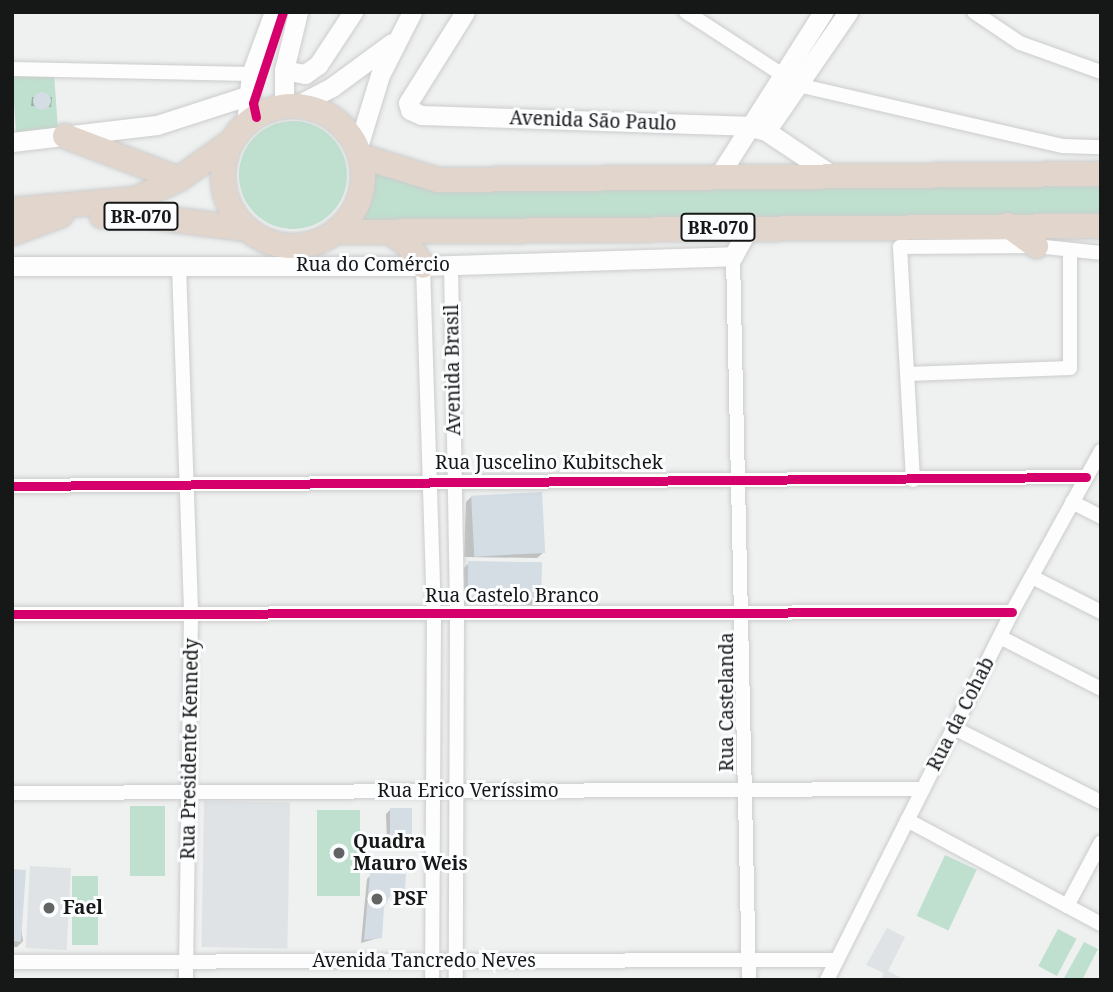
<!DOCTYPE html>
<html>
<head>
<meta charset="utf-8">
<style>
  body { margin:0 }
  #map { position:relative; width:1113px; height:992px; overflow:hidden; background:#eff0f0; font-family:"Noto Serif",serif }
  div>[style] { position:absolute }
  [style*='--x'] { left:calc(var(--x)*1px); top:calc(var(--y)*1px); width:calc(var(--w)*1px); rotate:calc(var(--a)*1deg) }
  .built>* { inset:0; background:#dfe3e6; transform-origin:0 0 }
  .green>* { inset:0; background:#bfe0cf; transform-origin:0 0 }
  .round { border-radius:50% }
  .shadow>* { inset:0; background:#0003 }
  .building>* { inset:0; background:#d4dce4; transform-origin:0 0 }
  .roads { filter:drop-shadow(0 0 2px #ccc) drop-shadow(0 0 2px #ccc) }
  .street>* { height:14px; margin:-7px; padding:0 7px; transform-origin:7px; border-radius:7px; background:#fdfdfd }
  .secondary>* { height:19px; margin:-9.5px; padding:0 9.5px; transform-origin:9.5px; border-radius:9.5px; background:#fdfdfd }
  .highway>* { height:24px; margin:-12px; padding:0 12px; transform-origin:12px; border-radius:12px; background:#e2d5cc }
  .highway>.ring { margin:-12px; padding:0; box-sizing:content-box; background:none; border:24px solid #e2d5cc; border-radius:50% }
  .cycleway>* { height:9px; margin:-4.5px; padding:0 4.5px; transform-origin:4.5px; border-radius:4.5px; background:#d6006c }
  .dots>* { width:19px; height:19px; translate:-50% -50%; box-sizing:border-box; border:4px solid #fcfdff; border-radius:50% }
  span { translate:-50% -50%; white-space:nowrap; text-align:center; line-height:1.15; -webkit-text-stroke:6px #fcfdff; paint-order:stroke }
  .shield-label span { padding:2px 5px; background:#fcfdff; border:2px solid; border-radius:5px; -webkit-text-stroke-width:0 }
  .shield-label { font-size:18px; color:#161717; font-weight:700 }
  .street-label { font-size:19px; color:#161717 }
  .poi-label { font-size:19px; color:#161717; font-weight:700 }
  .left { translate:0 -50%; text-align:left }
  .frame { position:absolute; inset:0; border:14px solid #161717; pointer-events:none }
</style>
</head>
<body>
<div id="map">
  <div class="built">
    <i style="left:204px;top:801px;width:86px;height:146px;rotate:1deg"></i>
    <i style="left:30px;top:866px;width:41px;height:82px;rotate:3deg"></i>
    <i style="clip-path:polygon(887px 928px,905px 937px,888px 971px,905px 980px,881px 980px,884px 973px,866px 965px)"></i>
  </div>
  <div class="green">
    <i style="left:54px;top:73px;width:60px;height:42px;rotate:86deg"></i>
    <i class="round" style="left:239px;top:121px;width:108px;height:108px"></i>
    <i style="clip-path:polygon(372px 163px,391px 176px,1101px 183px,1101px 217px,353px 228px,367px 201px)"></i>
    <i style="left:130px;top:806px;width:35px;height:70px"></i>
    <i style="left:317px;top:810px;width:43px;height:86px"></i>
    <i style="left:945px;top:855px;width:35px;height:67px;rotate:25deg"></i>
    <i style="left:72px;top:876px;width:26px;height:69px"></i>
    <i style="left:1058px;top:929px;width:21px;height:42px;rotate:28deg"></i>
    <i style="clip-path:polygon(1084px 942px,1098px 949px,1082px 980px,1063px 980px)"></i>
  </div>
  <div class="shadow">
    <i style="clip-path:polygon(32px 97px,52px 97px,51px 107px,31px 106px)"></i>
    <i style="clip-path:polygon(472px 496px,543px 553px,537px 558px,464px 557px,466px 502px)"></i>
    <i style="clip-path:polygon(469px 563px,545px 600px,539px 606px,461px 603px,463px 569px)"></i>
    <i style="clip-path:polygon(391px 809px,411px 839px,406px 843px,387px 843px,386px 814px)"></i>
    <i style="clip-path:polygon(12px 871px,23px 941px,17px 947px,12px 947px)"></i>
    <i style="clip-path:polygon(371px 875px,404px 889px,389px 894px,382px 907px,381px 937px,361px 943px,367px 879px)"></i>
  </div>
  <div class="building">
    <i class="round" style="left:33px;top:92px;width:18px;height:18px"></i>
    <i style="left:542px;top:492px;width:61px;height:71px;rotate:87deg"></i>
    <i style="left:468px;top:561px;width:74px;height:37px;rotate:1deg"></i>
    <i style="left:390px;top:808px;width:22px;height:32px"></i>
    <i style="left:12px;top:869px;width:14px;height:72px;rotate:4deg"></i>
    <i style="clip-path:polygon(370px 873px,406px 874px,405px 889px,393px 891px,384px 907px,382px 938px,364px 940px)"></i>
  </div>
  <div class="roads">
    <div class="street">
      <i style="--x:686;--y:12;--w:134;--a:33.1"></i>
      <i style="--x:798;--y:85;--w:272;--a:13"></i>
      <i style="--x:1063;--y:146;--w:38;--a:2"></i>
      <i style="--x:974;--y:12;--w:55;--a:34"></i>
      <i style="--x:1020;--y:43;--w:86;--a:19.7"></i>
      <i style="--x:12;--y:69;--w:239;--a:1.2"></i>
      <i style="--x:733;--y:256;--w:724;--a:88.73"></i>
      <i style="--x:451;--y:265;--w:348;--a:89"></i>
      <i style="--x:457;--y:613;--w:367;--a:90.2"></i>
      <i style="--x:179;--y:266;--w:348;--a:88"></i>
      <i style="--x:191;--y:614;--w:366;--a:90.8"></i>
      <i style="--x:423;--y:266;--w:347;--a:88.2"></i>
      <i style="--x:434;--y:613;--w:367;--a:90.3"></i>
      <i style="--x:908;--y:374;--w:162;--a:-2.1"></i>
      <i style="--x:1070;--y:368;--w:116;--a:-90"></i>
      <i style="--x:913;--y:480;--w:233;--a:-93.2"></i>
      <i style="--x:900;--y:247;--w:136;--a:-0.4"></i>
      <i style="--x:1036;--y:246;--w:65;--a:6.1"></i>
      <i style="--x:12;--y:486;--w:1074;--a:-0.48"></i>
      <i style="--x:1072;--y:502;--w:33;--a:27"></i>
      <i style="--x:1032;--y:577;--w:77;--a:26.9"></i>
      <i style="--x:12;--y:614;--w:1000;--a:-0.11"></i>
      <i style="--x:1000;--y:637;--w:114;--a:27.2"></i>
      <i style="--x:954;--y:728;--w:165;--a:26.7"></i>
      <i style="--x:12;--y:793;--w:911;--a:-0.25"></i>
      <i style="--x:907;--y:820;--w:220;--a:28.2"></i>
      <i style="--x:1067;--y:906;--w:72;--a:-62"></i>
      <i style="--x:12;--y:962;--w:824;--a:-0.14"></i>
      <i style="--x:827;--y:980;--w:412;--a:-63.3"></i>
      <i style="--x:1012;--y:612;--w:184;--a:-61.1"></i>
    </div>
    <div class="secondary">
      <i style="--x:465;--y:12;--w:107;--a:122.1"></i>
      <i style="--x:408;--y:103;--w:7;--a:74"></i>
      <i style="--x:410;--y:110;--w:12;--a:24"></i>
      <i style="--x:421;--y:115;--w:326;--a:1.9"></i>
      <i style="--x:747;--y:126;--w:20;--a:15"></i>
      <i style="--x:766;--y:131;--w:83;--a:33.7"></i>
      <i style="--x:284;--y:70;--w:21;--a:11"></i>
      <i style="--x:305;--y:74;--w:16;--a:-35"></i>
      <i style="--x:318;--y:65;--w:64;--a:-56.6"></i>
      <i style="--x:284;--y:106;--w:36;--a:-90"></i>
      <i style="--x:284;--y:70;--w:60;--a:-76.4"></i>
      <i style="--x:296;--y:106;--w:41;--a:-27.8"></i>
      <i style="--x:332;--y:87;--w:74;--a:-36.3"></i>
      <i style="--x:246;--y:123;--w:49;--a:-84.2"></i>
      <i style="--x:251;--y:74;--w:66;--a:-69.6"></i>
      <i style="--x:766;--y:131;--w:145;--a:-55.4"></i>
      <i style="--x:12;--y:142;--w:146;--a:-6.7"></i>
      <i style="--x:157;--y:125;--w:98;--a:-17.9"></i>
      <i style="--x:358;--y:147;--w:75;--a:-73"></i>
      <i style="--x:380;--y:75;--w:71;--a:-63.1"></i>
      <i style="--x:718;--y:177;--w:196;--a:-57.5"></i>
      <i style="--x:12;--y:266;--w:411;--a:0"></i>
      <i style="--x:423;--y:266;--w:310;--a:-1.8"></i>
      <i style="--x:733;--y:256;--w:33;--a:-61"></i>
    </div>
    <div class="highway">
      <i class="ring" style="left:223px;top:106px;width:116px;height:116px"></i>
      <i style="--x:65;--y:136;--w:122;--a:20.7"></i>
      <i style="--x:360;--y:156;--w:82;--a:17.1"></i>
      <i style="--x:438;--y:180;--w:663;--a:-0.52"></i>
      <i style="--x:12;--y:210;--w:124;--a:-5.1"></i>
      <i style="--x:136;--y:199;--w:47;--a:-24.9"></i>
      <i style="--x:179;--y:179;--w:64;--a:-35.4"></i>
      <i style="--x:102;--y:216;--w:41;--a:0"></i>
      <i style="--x:143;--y:216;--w:105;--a:7.1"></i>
      <i style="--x:1007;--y:225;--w:36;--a:36"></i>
      <i style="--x:335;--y:232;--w:766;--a:-0.45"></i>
      <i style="--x:390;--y:232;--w:24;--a:36"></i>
      <i style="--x:409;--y:246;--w:24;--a:55"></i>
      <i style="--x:12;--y:233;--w:52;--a:-20.2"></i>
    </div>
  </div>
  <div class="cycleway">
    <i style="--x:256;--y:117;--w:14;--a:-102"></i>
    <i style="--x:253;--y:103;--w:96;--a:-71.8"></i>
    <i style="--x:12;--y:486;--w:1074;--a:-0.48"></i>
    <i style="--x:12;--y:614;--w:1000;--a:-0.11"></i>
  </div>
  <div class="dots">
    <i style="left:339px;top:853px;background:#626363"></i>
    <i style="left:377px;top:899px;background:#626363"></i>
    <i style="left:49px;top:908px;background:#626363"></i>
  </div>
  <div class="shield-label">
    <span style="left:141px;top:216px">BR-070</span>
    <span style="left:718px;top:227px">BR-070</span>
  </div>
  <div class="street-label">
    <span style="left:593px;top:121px;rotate:2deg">Avenida São Paulo</span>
    <span style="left:373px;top:265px">Rua do Comércio</span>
    <span style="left:453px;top:370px;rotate:-91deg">Avenida Brasil</span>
    <span style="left:549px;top:463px">Rua Juscelino Kubitschek</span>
    <span style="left:512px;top:596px">Rua Castelo Branco</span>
    <span style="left:727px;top:702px;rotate:-90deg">Rua Castelanda</span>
    <span style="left:961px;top:714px;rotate:-63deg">Rua da Cohab</span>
    <span style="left:190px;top:749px;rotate:-89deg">Rua Presidente Kennedy</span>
    <span style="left:468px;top:791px">Rua Erico Veríssimo</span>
    <span style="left:424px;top:961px">Avenida Tancredo Neves</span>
  </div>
  <div class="poi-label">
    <span class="left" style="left:353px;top:853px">Quadra<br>Mauro Weis</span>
    <span class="left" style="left:393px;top:899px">PSF</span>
    <span class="left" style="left:63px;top:908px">Fael</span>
  </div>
  <div class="frame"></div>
</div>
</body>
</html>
